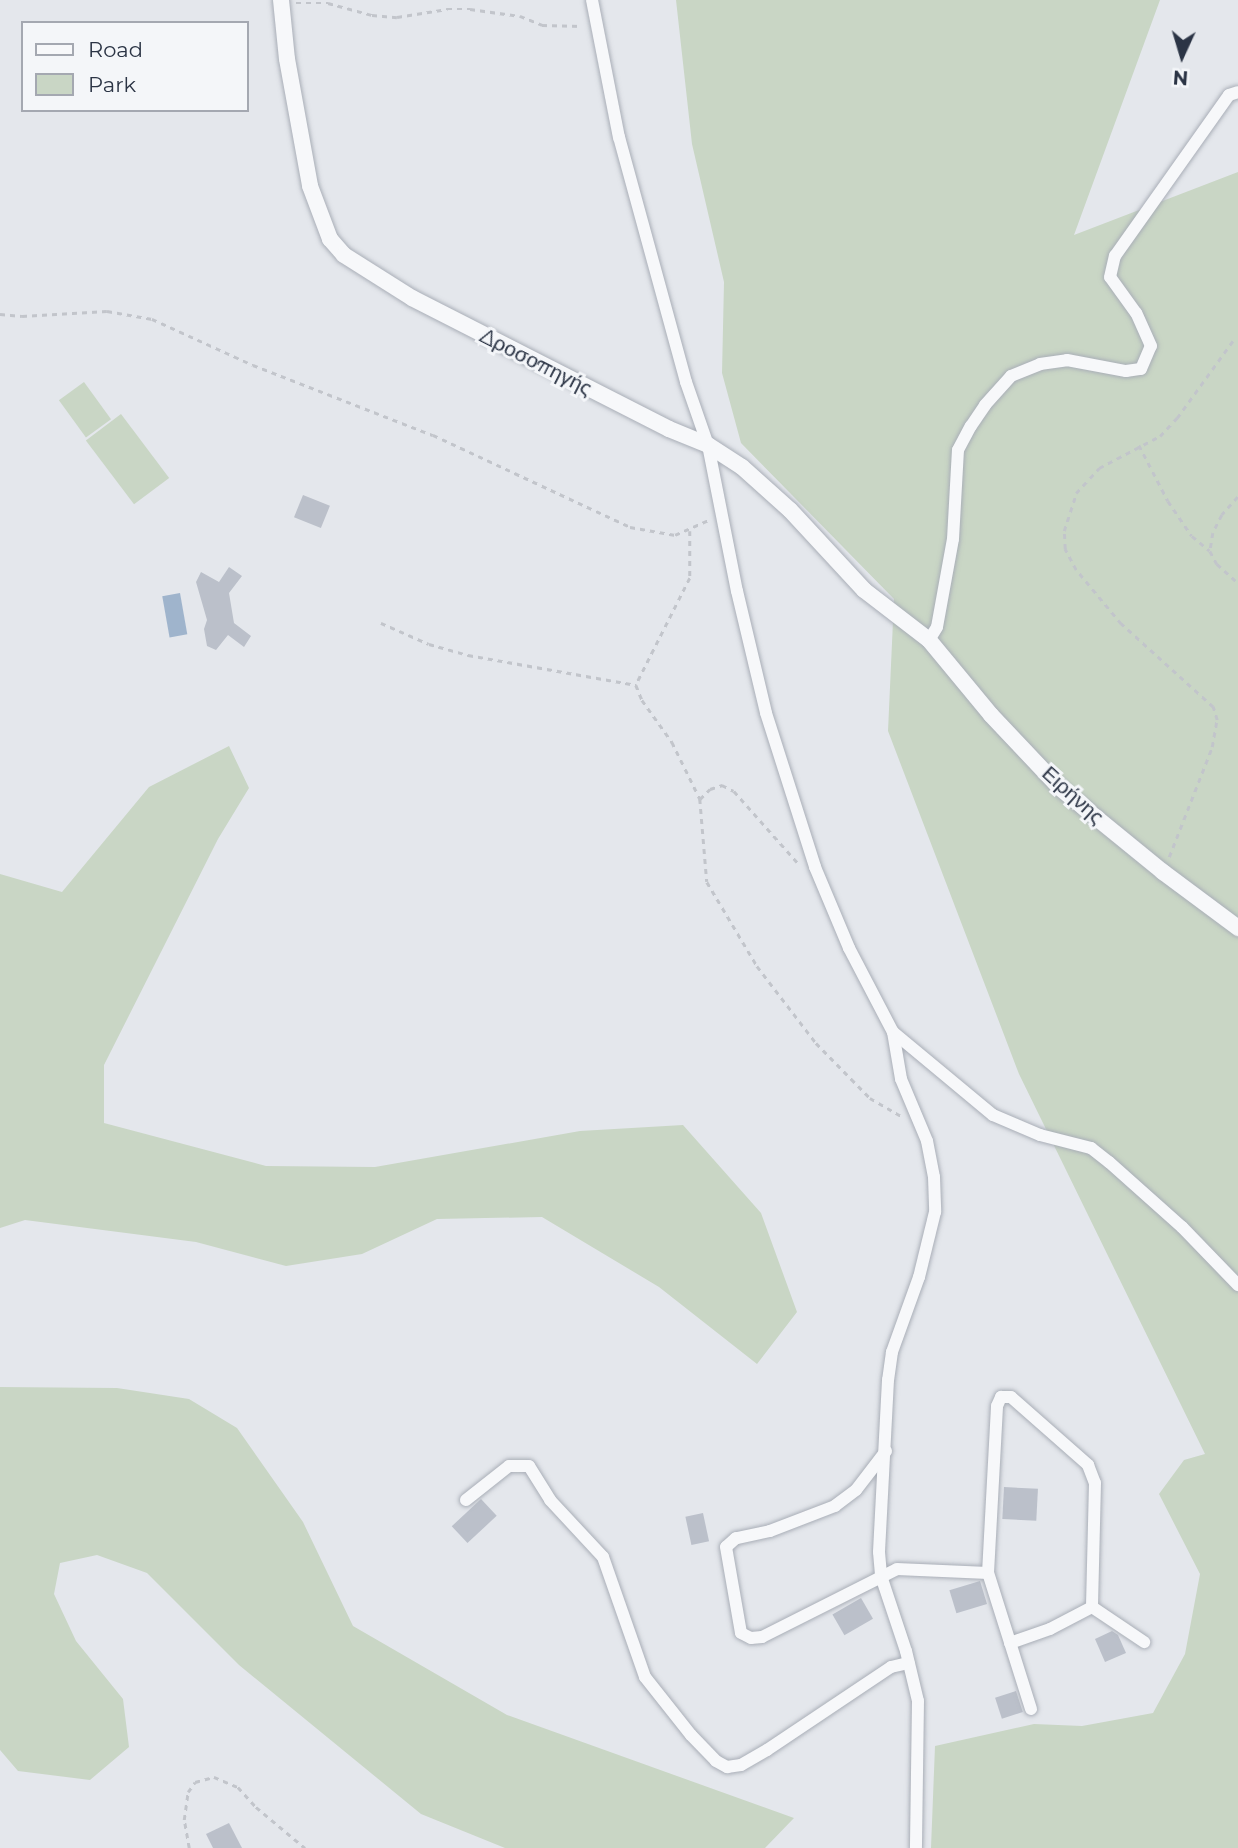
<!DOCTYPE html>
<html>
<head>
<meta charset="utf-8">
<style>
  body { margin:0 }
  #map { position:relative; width:1238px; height:1848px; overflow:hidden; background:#e4e7ec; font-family:Montserrat,sans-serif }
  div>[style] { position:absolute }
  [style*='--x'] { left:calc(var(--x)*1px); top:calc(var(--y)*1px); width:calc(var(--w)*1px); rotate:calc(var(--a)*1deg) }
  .green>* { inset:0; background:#c9d6c5; transform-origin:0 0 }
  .water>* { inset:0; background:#9fb4cc; transform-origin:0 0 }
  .building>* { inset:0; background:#bbc0ca; transform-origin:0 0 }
  .path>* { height:2.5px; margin-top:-1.25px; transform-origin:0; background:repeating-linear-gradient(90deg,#c2c5cb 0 5px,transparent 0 10px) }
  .roads { filter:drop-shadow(0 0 2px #a9aeb7) drop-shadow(0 0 2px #a9aeb7) }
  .minor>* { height:12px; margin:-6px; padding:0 6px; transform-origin:6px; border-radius:6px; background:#f7f8fa }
  .tertiary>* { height:16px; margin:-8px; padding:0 8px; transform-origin:8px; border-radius:8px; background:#f7f8fa }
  span { translate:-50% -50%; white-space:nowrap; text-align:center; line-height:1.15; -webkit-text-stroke:6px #f4f6f9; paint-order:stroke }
  .street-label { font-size:21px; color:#2b3445 }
  .legend { position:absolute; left:21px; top:21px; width:228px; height:91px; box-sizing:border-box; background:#f4f6f9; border:2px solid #a4a8b1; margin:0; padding:9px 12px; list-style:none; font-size:21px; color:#2b3445 }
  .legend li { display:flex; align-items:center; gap:14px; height:35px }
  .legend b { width:35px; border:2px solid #a4a8b1 }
  .north { position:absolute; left:1147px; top:21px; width:70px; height:70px; -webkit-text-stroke:5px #f4f6f9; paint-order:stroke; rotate:184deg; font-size:19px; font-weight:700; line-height:28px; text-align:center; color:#2b3445 }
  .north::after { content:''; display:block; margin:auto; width:24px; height:32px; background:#2b3445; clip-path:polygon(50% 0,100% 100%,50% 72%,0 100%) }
</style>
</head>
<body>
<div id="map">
  <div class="green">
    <i style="clip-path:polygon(676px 0,1160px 0,1074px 235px,1238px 172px,1238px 1848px,931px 1848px,935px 1746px,1034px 1724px,1082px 1726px,1153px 1713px,1185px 1654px,1200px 1574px,1159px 1494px,1184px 1460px,1205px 1454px,1019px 1074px,888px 731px,894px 599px,741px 443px,722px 373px,724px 282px,692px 144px)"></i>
    <i style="left:84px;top:382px;width:46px;height:31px;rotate:54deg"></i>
    <i style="left:121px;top:414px;width:80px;height:44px;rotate:53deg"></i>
    <i style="clip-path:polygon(229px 746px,249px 788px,218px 839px,104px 1065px,104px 1123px,266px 1166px,375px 1167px,580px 1131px,683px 1125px,761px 1213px,797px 1312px,757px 1364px,659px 1287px,542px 1217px,437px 1219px,362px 1254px,286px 1266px,196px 1242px,25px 1220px,0 1228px,0 874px,62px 892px,149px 787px)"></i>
    <i style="clip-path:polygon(0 1387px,117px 1388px,189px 1399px,237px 1428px,303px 1522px,353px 1626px,507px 1715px,794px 1818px,765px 1848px,505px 1848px,421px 1814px,239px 1665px,147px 1573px,97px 1555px,60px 1563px,54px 1594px,76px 1641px,123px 1699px,129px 1747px,90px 1780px,18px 1771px,0 1750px)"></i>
  </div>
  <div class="water">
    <i style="left:180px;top:593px;width:42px;height:18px;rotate:80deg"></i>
  </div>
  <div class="building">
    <i style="left:303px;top:495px;width:29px;height:24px;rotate:22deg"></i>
    <i style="clip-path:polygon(229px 567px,242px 576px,229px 593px,234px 623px,251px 636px,244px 647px,228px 635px,216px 650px,207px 646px,204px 629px,207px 620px,196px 582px,201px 572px,219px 582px)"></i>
    <i style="left:1004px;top:1487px;width:34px;height:32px;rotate:3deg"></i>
    <i style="left:481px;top:1499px;width:23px;height:40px;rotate:47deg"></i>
    <i style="left:703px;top:1513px;width:29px;height:18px;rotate:78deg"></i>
    <i style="left:980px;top:1581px;width:24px;height:32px;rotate:73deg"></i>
    <i style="left:861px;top:1598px;width:24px;height:33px;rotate:60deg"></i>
    <i style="clip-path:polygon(1112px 1631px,1118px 1635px,1126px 1653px,1105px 1662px,1095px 1639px)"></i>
    <i style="left:1016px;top:1691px;width:22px;height:22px;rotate:72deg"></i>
    <i style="clip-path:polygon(229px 1823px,242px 1848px,213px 1848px,206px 1834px)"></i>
  </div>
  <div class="path">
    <i style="--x:296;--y:3;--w:32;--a:0"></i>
    <i style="--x:328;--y:3;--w:46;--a:15.3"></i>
    <i style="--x:372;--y:15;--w:25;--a:5"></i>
    <i style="--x:397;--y:17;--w:51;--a:-9.1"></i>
    <i style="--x:447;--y:9;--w:23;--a:0"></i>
    <i style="--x:470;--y:9;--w:50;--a:8"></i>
    <i style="--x:520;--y:16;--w:24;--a:22"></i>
    <i style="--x:542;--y:25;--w:40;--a:1.4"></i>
    <i style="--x:0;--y:314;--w:22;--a:5"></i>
    <i style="--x:22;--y:316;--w:85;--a:-3.4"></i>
    <i style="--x:107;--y:311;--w:46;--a:10.1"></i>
    <i style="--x:152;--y:319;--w:111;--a:24.5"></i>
    <i style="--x:253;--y:365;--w:193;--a:21.3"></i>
    <i style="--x:433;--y:435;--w:217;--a:25"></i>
    <i style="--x:630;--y:527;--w:46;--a:10.1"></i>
    <i style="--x:675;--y:535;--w:37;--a:-24"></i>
    <i style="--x:1139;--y:445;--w:63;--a:62.6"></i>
    <i style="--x:1168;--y:501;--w:42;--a:55.6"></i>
    <i style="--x:1192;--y:536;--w:23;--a:40"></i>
    <i style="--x:1238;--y:497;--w:24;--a:132"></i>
    <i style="--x:1222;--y:515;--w:20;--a:117"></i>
    <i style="--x:1213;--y:533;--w:18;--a:99"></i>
    <i style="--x:1210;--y:551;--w:15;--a:62"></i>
    <i style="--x:1217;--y:564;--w:28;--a:42"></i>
    <i style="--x:690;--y:531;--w:47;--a:90"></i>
    <i style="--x:690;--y:578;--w:120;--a:116.8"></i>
    <i style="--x:636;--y:685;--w:16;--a:68"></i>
    <i style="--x:642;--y:700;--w:52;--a:54.5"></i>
    <i style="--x:672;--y:742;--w:64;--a:63.8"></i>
    <i style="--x:700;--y:799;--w:83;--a:85.2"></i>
    <i style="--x:707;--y:882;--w:98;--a:59.2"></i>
    <i style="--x:757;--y:966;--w:97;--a:52.5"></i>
    <i style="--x:816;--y:1043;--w:77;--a:45.5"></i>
    <i style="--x:870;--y:1098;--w:36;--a:30"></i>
    <i style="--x:381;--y:623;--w:52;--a:23.6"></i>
    <i style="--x:429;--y:644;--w:41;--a:15.8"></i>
    <i style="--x:468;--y:655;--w:171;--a:10.1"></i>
    <i style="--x:700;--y:799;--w:14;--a:-45"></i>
    <i style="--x:710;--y:789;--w:13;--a:-18"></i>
    <i style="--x:722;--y:785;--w:13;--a:27"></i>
    <i style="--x:734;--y:791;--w:96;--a:48.4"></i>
    <i style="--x:1169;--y:857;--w:118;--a:-68.6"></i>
    <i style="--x:1212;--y:747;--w:27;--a:-80"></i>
    <i style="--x:1217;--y:720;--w:14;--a:-107"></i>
    <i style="--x:1213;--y:707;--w:124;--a:-137.9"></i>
    <i style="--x:1121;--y:624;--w:70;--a:-129.8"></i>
    <i style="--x:1076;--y:570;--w:24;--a:-118"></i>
    <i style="--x:1065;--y:549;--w:18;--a:-93"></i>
    <i style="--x:1064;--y:531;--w:40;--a:-72"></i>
    <i style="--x:1076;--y:493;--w:34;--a:-47"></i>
    <i style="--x:1099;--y:468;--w:69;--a:-27.7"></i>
    <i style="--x:1160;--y:436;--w:25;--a:-47"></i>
    <i style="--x:1177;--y:418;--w:99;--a:-54.1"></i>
    <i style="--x:189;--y:1848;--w:28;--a:-100"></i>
    <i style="--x:184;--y:1820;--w:28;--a:-82"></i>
    <i style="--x:188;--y:1792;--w:12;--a:-55"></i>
    <i style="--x:195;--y:1782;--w:20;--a:-15"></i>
    <i style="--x:214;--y:1777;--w:26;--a:23"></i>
    <i style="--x:238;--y:1787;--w:27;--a:48"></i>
    <i style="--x:256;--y:1807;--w:64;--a:39.9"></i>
  </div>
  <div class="roads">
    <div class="minor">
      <i style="--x:592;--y:0;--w:140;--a:78.9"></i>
      <i style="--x:619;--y:137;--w:254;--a:74.7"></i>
      <i style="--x:686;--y:382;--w:67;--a:70.8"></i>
      <i style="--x:708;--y:445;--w:149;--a:78.8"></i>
      <i style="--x:737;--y:591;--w:125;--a:76.6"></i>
      <i style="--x:766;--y:713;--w:162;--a:72.3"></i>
      <i style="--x:815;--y:867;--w:88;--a:67.2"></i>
      <i style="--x:849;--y:948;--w:95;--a:62.4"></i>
      <i style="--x:893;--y:1032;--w:48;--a:80.3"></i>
      <i style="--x:901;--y:1079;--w:67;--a:67.2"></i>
      <i style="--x:927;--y:1141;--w:37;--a:79"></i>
      <i style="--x:934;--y:1177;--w:35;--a:88"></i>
      <i style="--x:935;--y:1212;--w:67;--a:103.8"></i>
      <i style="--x:919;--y:1277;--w:80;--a:109.8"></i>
      <i style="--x:892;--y:1352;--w:28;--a:98"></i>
      <i style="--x:888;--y:1380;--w:172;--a:93"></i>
      <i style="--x:879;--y:1552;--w:24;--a:85"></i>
      <i style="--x:881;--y:1576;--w:79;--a:71.6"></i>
      <i style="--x:906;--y:1651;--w:51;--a:76.5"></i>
      <i style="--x:918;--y:1701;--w:147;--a:90.8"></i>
      <i style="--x:929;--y:640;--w:15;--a:-58"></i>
      <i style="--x:937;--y:627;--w:89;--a:-79.7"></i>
      <i style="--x:953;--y:539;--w:89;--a:-86.8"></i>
      <i style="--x:958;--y:450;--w:27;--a:-62"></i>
      <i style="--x:971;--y:426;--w:25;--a:-56"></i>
      <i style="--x:985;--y:405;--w:39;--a:-48"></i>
      <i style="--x:1011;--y:376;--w:31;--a:-22"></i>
      <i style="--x:1040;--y:364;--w:27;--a:-8"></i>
      <i style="--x:1067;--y:360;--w:60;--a:10.6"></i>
      <i style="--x:1126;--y:371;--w:15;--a:-8"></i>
      <i style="--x:1141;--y:369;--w:25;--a:-67"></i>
      <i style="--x:1151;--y:346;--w:36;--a:-114"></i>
      <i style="--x:1136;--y:313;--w:44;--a:-125.8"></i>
      <i style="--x:1110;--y:277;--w:22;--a:-77"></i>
      <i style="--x:1115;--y:256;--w:197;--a:-54.7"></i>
      <i style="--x:1229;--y:95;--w:9;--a:-18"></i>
      <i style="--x:893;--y:1032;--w:130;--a:39.7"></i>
      <i style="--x:993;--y:1115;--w:51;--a:23.1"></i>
      <i style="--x:1040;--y:1135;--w:53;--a:14.3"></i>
      <i style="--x:1091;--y:1148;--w:23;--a:38"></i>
      <i style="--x:1109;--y:1162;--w:98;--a:41.7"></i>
      <i style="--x:1182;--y:1227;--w:81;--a:46"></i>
      <i style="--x:886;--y:1451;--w:49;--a:127.6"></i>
      <i style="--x:856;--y:1490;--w:26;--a:143"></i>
      <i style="--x:835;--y:1506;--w:70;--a:159"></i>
      <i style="--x:770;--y:1531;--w:35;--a:168"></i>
      <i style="--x:736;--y:1538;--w:13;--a:138"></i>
      <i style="--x:726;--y:1547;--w:87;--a:80.1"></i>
      <i style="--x:741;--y:1633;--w:11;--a:27"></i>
      <i style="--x:751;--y:1638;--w:11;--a:-5"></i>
      <i style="--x:762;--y:1637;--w:151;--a:-26.7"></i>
      <i style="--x:897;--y:1569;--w:91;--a:2.5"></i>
      <i style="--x:466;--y:1500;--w:55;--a:-38.3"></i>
      <i style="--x:509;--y:1466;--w:20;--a:0"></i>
      <i style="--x:529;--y:1466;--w:40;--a:58"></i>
      <i style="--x:550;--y:1500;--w:78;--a:47.1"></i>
      <i style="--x:603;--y:1557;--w:127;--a:70.7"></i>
      <i style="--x:645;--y:1677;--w:74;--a:51.6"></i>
      <i style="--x:691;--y:1735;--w:36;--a:46"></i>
      <i style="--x:716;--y:1761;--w:13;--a:29"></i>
      <i style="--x:727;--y:1767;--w:14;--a:-8"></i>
      <i style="--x:741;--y:1765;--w:30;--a:-30"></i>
      <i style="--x:767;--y:1750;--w:149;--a:-33.8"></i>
      <i style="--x:891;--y:1667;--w:18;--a:-13"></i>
      <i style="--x:1010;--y:1643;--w:42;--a:-19.3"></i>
      <i style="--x:1050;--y:1629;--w:47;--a:-27.6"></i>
      <i style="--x:1092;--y:1607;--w:63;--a:33.9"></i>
      <i style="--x:1031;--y:1709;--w:143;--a:-107.5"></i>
      <i style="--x:988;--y:1573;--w:167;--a:-86.9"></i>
      <i style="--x:997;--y:1406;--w:10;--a:-66"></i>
      <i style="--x:1001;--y:1397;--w:10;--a:0"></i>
      <i style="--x:1011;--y:1397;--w:103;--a:41.4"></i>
      <i style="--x:1088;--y:1465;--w:19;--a:69"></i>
      <i style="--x:1095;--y:1483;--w:124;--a:91.4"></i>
    </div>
    <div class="tertiary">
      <i style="--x:281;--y:0;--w:59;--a:84.2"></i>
      <i style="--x:287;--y:59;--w:129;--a:79.7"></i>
      <i style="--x:310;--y:186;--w:57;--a:69.3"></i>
      <i style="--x:330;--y:239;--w:21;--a:49"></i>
      <i style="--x:344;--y:255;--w:80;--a:32.3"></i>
      <i style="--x:412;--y:298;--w:288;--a:27"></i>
      <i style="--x:669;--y:429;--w:42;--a:22.3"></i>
      <i style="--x:708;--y:445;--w:40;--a:32.9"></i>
      <i style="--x:742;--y:467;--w:64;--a:41.9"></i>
      <i style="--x:790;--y:510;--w:109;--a:47.2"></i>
      <i style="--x:864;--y:590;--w:82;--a:37.6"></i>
      <i style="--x:929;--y:640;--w:97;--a:50.4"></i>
      <i style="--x:991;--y:715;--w:100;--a:46.6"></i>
      <i style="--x:1060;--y:788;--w:133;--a:39.2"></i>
      <i style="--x:1163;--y:872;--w:94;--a:36.7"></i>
    </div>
  </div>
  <div class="street-label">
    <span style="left:536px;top:362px;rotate:27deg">Δροσοπηγής</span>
    <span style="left:1073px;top:795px;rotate:42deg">Ειρήνης</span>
  </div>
  <ul class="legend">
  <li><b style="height:9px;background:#f7f8fa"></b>Road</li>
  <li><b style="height:19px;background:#c9d6c5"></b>Park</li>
  </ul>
  <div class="north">N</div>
</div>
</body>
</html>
